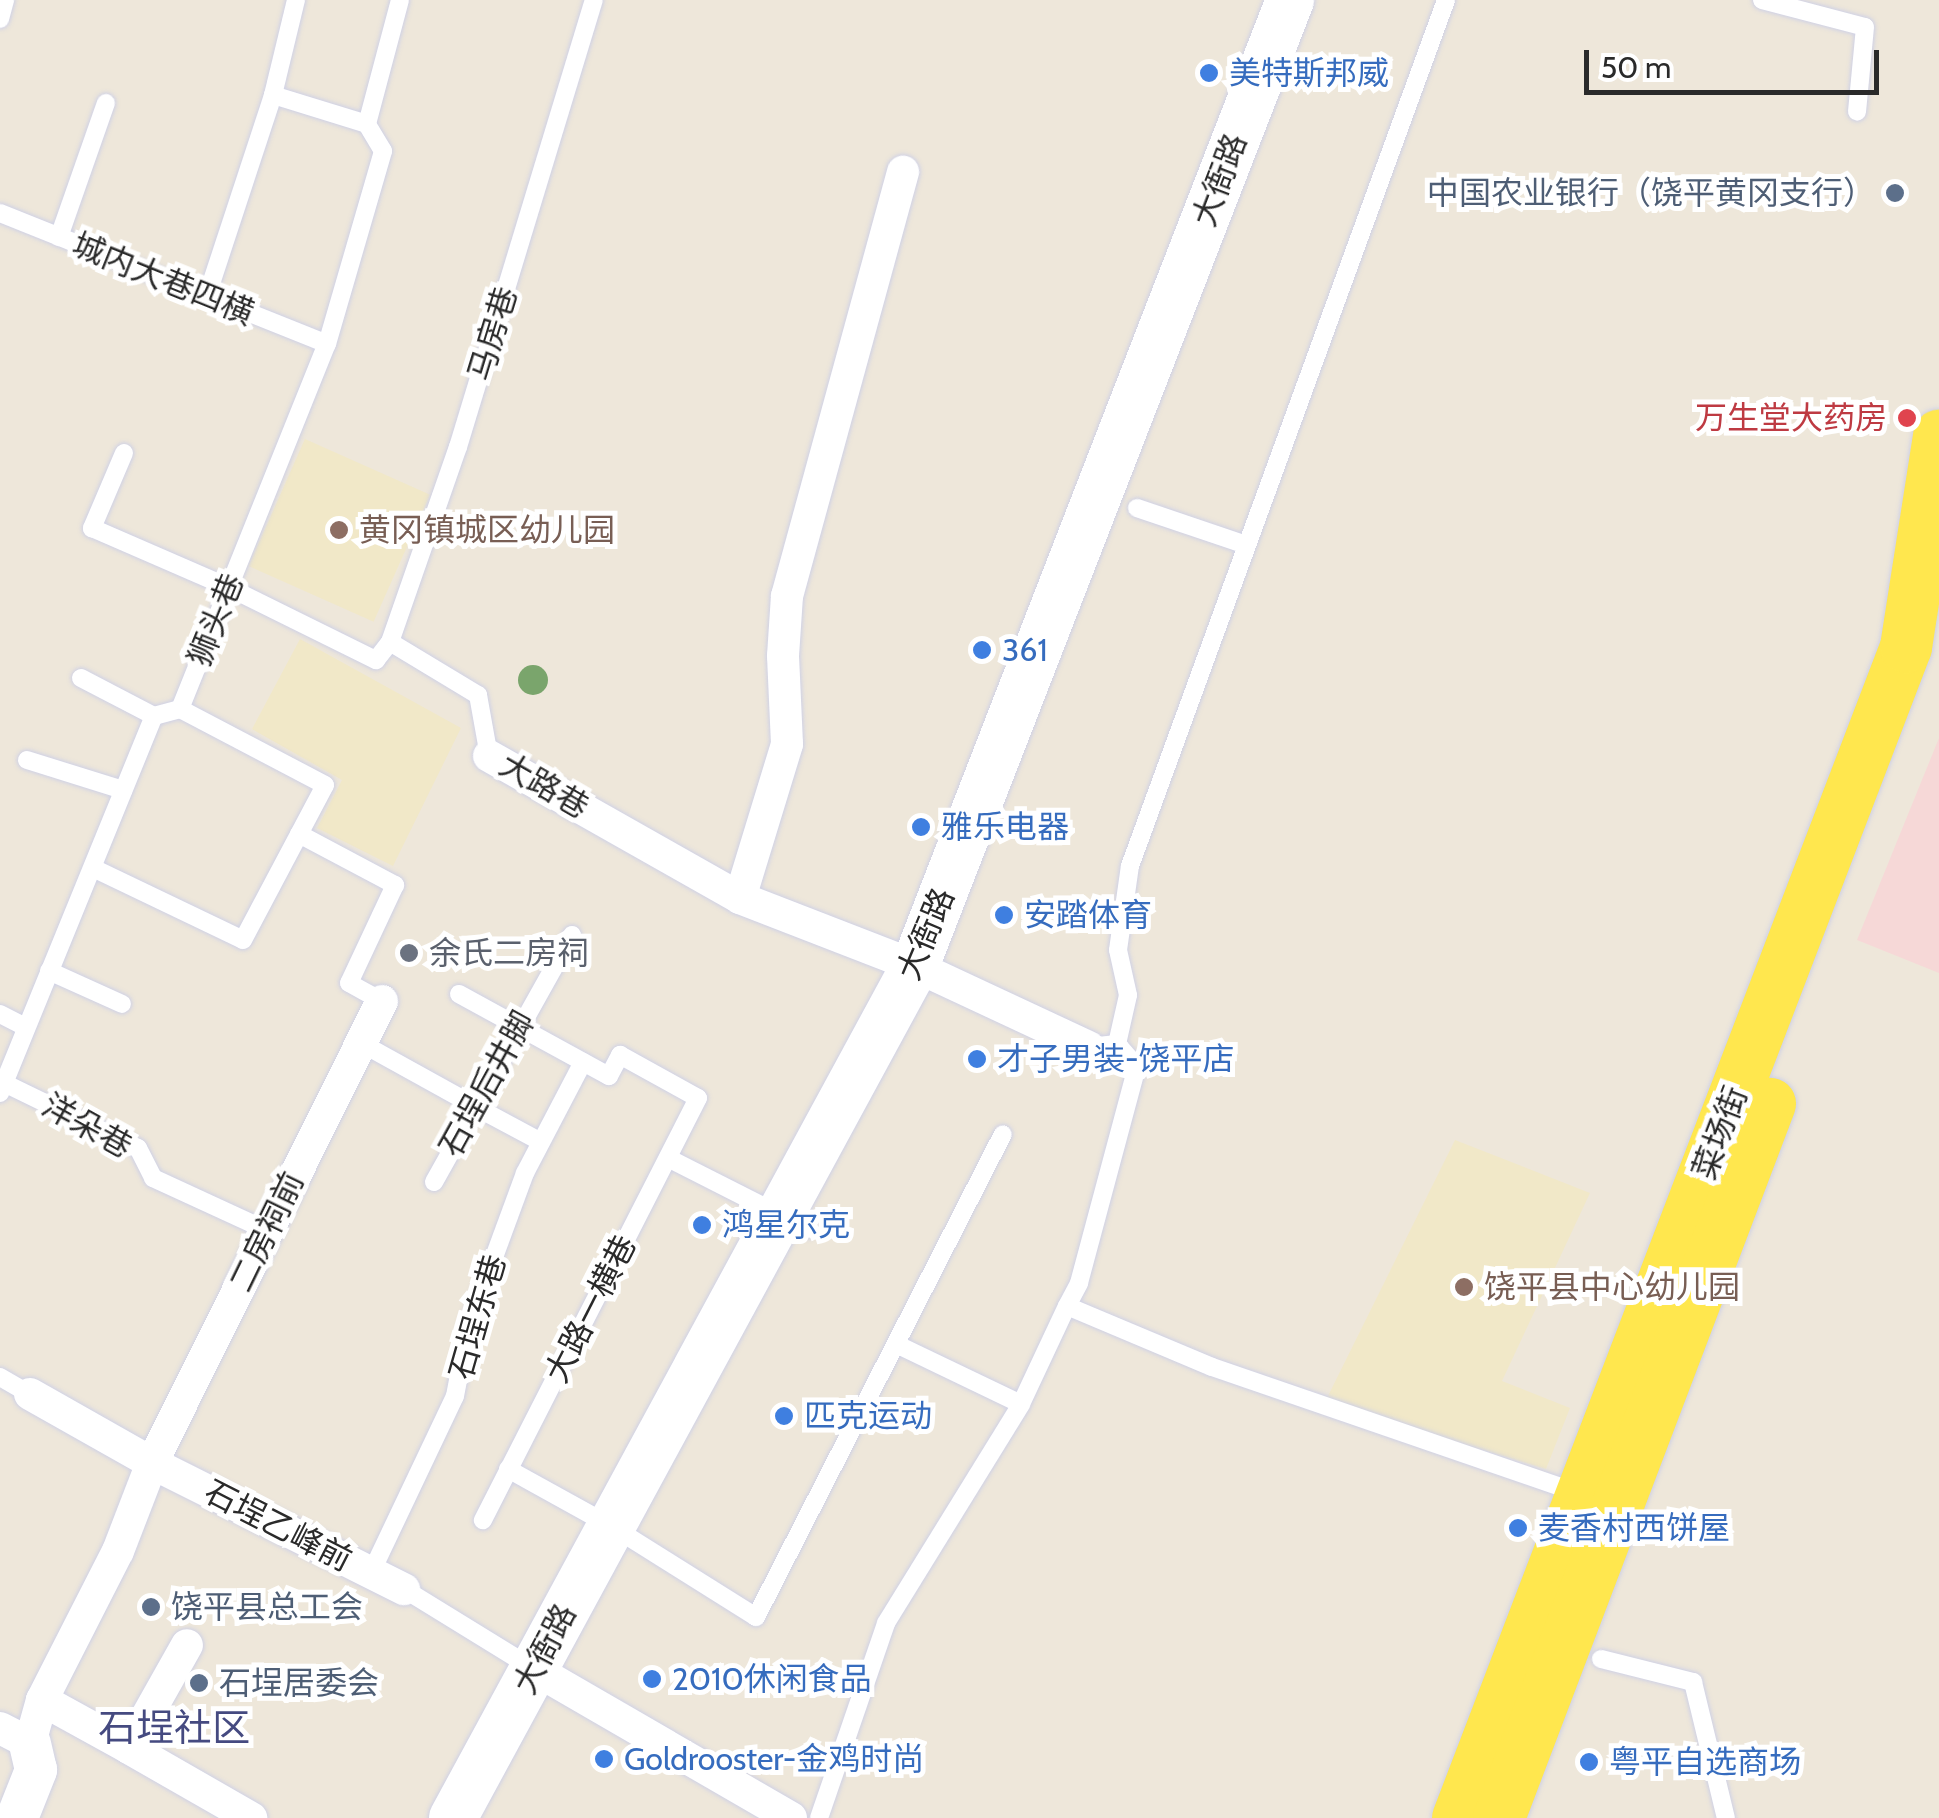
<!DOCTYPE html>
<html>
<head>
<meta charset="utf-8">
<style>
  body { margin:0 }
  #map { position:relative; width:1939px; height:1818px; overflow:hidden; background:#eee7da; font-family:Cabin,"Noto Sans SC",sans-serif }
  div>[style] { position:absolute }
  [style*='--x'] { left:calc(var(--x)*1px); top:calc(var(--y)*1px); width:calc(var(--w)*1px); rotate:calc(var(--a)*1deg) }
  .education>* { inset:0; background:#f1e8c8; transform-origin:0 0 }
  .medical>* { inset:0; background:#f6d8d7 }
  .roads { filter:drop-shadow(0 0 2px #cfd1e5) drop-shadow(0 0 2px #cfd1e5) }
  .service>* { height:18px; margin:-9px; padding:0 9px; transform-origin:9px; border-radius:9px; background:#fff }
  .minor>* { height:32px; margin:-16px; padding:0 16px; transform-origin:16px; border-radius:16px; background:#fff }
  .tertiary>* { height:42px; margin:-21px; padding:0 21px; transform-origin:21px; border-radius:21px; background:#fff }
  .secondary>* { height:48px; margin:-24px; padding:0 24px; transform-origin:24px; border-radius:24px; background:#fff }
  .primary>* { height:52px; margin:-26px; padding:0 26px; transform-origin:26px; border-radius:26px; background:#ffe74e }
  .trees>* { width:30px; height:30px; margin:-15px; border-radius:50%; background:#7aa56c }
  .dots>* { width:28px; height:28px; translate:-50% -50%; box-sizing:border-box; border:5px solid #fff; border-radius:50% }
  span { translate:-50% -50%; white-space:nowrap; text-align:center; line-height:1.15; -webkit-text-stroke:10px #fff; paint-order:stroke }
  .shop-label { font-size:32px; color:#366cbe }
  .left { translate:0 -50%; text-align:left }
  .street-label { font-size:32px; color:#2a2a2a }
  .service-label { font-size:32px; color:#4e5e75 }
  .right { translate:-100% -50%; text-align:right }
  .health-label { font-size:32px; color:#be3a42 }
  .education-label { font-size:32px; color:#785e54 }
  .worship-label { font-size:32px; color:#5b616d }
  .quarter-label { font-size:38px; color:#454a80 }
  .scale { position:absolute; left:1584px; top:50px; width:295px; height:45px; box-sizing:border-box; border:5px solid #2a2a2a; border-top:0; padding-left:12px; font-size:30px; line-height:35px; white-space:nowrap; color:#2a2a2a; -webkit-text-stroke:8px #fff; paint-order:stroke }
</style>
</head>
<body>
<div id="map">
  <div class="education">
    <i style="left:305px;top:439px;width:137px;height:139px;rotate:24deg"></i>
    <i style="clip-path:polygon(300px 639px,461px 728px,393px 866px,317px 828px,342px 780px,252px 729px)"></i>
    <i style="clip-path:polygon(1455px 1140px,1590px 1193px,1502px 1381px,1570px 1408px,1546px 1469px,1325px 1402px)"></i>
  </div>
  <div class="medical">
    <i style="clip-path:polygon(1939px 738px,1939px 973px,1857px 940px)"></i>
  </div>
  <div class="roads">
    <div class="service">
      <i style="--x:1762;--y:0;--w:106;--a:14.7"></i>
      <i style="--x:1865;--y:27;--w:85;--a:95.4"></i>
      <i style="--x:0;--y:19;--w:20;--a:-75"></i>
      <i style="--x:273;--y:95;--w:98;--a:17.1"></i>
      <i style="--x:367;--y:124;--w:128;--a:-75.1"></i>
      <i style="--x:0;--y:213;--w:352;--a:21.8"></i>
      <i style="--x:59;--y:237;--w:142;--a:-70.7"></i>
      <i style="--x:207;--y:296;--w:212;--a:-71.8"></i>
      <i style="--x:273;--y:95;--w:98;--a:-76.4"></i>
      <i style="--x:124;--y:453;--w:82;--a:113.1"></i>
      <i style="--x:92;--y:528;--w:150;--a:23.5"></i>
      <i style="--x:230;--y:588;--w:163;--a:26.3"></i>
      <i style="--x:376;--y:660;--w:23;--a:-52"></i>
      <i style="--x:390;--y:642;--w:207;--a:-70.8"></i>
      <i style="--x:458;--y:447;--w:467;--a:-73.1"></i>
      <i style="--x:1137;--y:508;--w:115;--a:18.7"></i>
      <i style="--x:390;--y:642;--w:103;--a:31.1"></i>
      <i style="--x:478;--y:695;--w:62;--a:79.8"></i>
      <i style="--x:81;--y:678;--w:82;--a:27.5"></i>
      <i style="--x:27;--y:760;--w:101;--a:17.4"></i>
      <i style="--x:299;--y:834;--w:109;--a:28"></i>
      <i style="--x:395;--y:885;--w:108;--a:115.1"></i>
      <i style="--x:349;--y:983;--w:38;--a:29"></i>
      <i style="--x:93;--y:868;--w:166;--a:25.6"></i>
      <i style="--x:243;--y:940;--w:175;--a:-62.1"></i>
      <i style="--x:325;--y:785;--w:164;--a:-152.3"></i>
      <i style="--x:49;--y:971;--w:80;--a:24.3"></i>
      <i style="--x:459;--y:994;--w:171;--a:28.7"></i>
      <i style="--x:609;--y:1076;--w:24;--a:-62"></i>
      <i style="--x:620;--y:1055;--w:89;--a:28.9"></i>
      <i style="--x:698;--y:1098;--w:474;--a:117"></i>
      <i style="--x:0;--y:1014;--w:28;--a:27"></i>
      <i style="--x:361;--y:1043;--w:110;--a:28.9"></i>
      <i style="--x:1089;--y:1047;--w:28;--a:-6"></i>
      <i style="--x:1117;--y:1044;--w:50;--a:-77.3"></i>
      <i style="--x:1128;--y:995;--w:46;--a:-102.5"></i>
      <i style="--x:1118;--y:950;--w:85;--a:-81.9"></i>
      <i style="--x:1130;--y:866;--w:922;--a:-69.95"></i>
      <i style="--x:4;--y:1083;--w:149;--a:25.9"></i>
      <i style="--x:138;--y:1148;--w:34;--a:63"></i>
      <i style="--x:153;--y:1178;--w:127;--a:24.7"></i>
      <i style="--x:0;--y:1093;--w:407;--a:-67.8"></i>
      <i style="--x:154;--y:716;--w:27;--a:-15"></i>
      <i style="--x:180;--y:709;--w:393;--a:-68.1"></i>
      <i style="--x:327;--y:344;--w:201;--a:-73.8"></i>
      <i style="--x:383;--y:151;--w:31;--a:-121"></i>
      <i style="--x:474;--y:1106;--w:76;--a:28.2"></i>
      <i style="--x:668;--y:1158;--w:157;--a:26.9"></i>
      <i style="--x:434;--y:1182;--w:283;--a:-60.8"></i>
      <i style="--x:1067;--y:1306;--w:26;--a:-62"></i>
      <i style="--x:1079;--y:1283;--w:224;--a:-75"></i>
      <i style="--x:1137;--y:1067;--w:30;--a:-131"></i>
      <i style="--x:898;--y:1345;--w:136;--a:25.6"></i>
      <i style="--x:1021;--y:1404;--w:108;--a:-64.9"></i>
      <i style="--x:1067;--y:1306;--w:157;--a:22.8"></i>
      <i style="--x:1212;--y:1367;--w:386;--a:19"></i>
      <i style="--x:0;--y:1377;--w:34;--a:30"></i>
      <i style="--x:508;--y:1469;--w:118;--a:29"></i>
      <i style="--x:611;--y:1526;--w:171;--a:32.1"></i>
      <i style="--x:756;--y:1617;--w:542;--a:-62.92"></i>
      <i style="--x:371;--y:1573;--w:196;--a:-64.6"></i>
      <i style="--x:455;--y:1396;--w:69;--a:-79.2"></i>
      <i style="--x:468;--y:1328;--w:165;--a:-69.8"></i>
      <i style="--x:525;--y:1173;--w:125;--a:-62.4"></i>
      <i style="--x:404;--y:1589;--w:149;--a:31.6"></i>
      <i style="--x:1601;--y:1659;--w:95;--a:14"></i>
      <i style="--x:1693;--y:1682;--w:140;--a:76.4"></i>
      <i style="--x:819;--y:1818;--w:206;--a:-71"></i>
      <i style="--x:886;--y:1623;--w:257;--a:-58.3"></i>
    </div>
    <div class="minor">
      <i style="--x:489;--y:756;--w:288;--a:29.5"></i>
      <i style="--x:740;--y:898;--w:188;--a:21.2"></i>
      <i style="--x:915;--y:966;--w:192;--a:25"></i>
      <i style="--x:740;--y:898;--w:161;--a:-73"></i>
      <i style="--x:787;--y:744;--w:88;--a:-92.6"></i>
      <i style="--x:783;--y:656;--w:60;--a:-86.2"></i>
      <i style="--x:787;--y:596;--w:440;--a:-74.7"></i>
      <i style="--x:30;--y:1394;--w:140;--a:29.5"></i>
      <i style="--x:152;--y:1463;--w:282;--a:26.6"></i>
      <i style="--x:534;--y:1669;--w:297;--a:30.1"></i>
      <i style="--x:42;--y:1700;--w:99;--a:28.9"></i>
      <i style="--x:129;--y:1748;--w:118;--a:-60.6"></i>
      <i style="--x:0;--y:1728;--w:34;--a:27"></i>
      <i style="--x:30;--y:1743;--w:45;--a:-74.4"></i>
      <i style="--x:42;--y:1700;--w:167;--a:-63"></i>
      <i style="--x:118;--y:1551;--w:94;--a:-68.9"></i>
      <i style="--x:152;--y:1463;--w:516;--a:-63.53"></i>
      <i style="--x:129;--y:1748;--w:141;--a:29.8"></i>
    </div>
    <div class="tertiary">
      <i style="--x:17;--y:1818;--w:52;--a:-68.4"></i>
      <i style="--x:36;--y:1770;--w:28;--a:-103"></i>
    </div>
    <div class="secondary">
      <i style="--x:453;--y:1818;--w:969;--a:-61.53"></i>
      <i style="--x:915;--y:966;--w:1036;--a:-68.78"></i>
    </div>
    <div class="primary">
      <i style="--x:1458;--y:1818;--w:1254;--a:-69.06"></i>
      <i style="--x:1906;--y:647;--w:214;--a:-81.1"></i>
      <i style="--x:1499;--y:1818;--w:764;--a:-69.22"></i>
    </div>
  </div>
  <div class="trees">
    <i style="left:533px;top:680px"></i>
  </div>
  <div class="dots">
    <i style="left:1209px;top:73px;background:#3f7fe0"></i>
    <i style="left:1895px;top:193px;background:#5c6f8a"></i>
    <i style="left:1907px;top:418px;background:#e0444e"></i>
    <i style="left:339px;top:530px;background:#8d6e63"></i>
    <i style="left:982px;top:650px;background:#3f7fe0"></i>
    <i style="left:921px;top:827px;background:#3f7fe0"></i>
    <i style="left:1004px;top:915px;background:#3f7fe0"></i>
    <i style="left:409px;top:953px;background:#6b7280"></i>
    <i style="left:977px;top:1059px;background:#3f7fe0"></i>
    <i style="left:702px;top:1225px;background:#3f7fe0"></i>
    <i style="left:1464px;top:1287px;background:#8d6e63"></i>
    <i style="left:784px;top:1416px;background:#3f7fe0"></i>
    <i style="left:1518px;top:1528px;background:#3f7fe0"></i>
    <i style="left:151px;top:1607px;background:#5c6f8a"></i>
    <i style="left:652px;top:1679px;background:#3f7fe0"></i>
    <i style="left:199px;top:1683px;background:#5c6f8a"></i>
    <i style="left:604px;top:1759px;background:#3f7fe0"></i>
    <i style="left:1589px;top:1762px;background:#3f7fe0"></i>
  </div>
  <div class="shop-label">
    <span class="left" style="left:1229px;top:73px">美特斯邦威</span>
    <span class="left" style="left:1002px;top:650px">361</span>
    <span class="left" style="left:941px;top:827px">雅乐电器</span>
    <span class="left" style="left:1024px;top:915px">安踏体育</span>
    <span class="left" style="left:997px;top:1059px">才子男装-饶平店</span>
    <span class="left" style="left:722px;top:1225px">鸿星尔克</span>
    <span class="left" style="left:804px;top:1416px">匹克运动</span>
    <span class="left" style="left:1538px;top:1528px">麦香村西饼屋</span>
    <span class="left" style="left:672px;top:1679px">2010休闲食品</span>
    <span class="left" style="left:624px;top:1759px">Goldrooster-金鸡时尚</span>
    <span class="left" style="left:1609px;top:1762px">粤平自选商场</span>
  </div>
  <div class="street-label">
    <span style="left:1220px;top:180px;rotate:-69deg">大衙路</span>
    <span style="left:163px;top:279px;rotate:22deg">城内大巷四横</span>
    <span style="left:493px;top:334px;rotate:-73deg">马房巷</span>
    <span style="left:216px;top:620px;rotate:-68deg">狮头巷</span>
    <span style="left:544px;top:786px;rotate:30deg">大路巷</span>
    <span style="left:926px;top:934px;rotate:-67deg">大衙路</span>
    <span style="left:487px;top:1084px;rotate:-61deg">石埕后井脚</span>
    <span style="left:87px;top:1126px;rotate:29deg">洋朵巷</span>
    <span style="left:1720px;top:1133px;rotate:-69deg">菜场街</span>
    <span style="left:267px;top:1232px;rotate:-64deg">二房祠前</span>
    <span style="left:591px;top:1309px;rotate:-63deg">大路一横巷</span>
    <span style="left:478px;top:1317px;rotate:-74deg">石埕东巷</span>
    <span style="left:278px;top:1526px;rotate:27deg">石埕乙峰前</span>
    <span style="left:545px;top:1649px;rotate:-62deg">大衙路</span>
  </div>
  <div class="service-label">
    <span class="right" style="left:1875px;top:193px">中国农业银行（饶平黄冈支行）</span>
    <span class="left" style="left:171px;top:1607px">饶平县总工会</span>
    <span class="left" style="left:219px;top:1683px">石埕居委会</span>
  </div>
  <div class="health-label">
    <span class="right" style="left:1887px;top:418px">万生堂大药房</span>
  </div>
  <div class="education-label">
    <span class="left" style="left:359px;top:530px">黄冈镇城区幼儿园</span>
    <span class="left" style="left:1484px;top:1287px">饶平县中心幼儿园</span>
  </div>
  <div class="worship-label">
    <span class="left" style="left:429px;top:953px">余氏二房祠</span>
  </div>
  <div class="quarter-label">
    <span style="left:174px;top:1728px">石埕社区</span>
  </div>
  <div class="scale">50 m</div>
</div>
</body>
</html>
